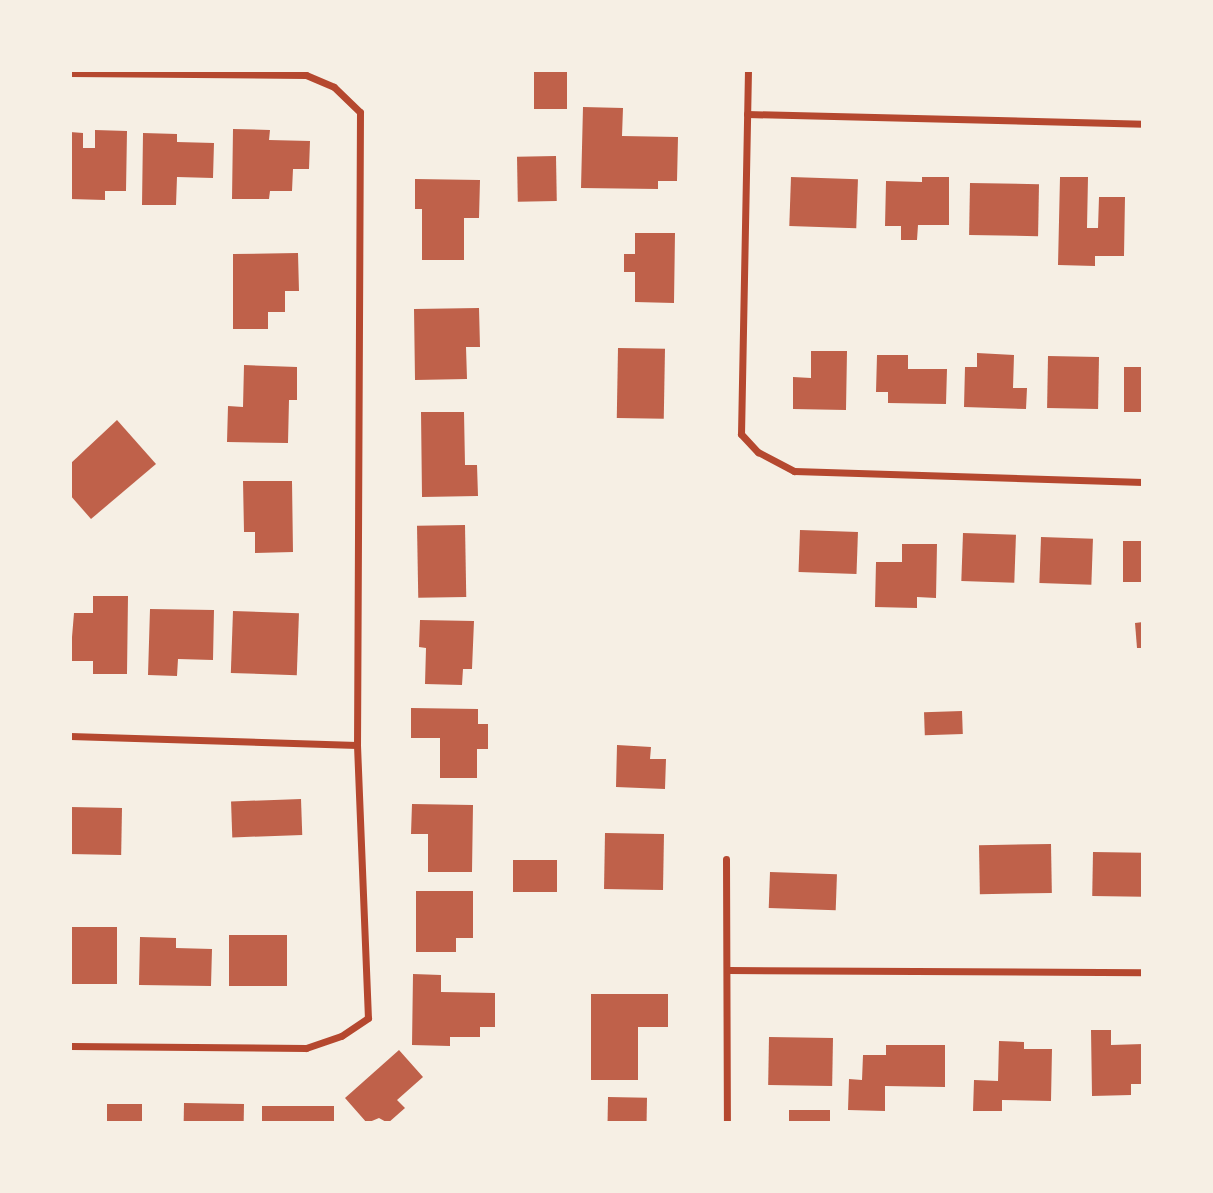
<!DOCTYPE html>
<html>
<head>
<meta charset="utf-8">
<style>
  body { margin:0 }
  #map { position:relative; width:1213px; height:1193px; overflow:hidden; background:#f6efe4; font-family:"Open Sans",sans-serif }
  div>[style] { position:absolute }
  [style*='--x'] { left:calc(var(--x)*1px); top:calc(var(--y)*1px); width:calc(var(--w)*1px); rotate:calc(var(--a)*1deg) }
  .building>* { inset:0; background:#bf614a; transform-origin:0 0 }
  .minor>* { height:7px; margin:-3.5px; padding:0 3.5px; transform-origin:3.5px; border-radius:3.5px; background:#b5482f }
  span { translate:-50% -50%; white-space:nowrap; text-align:center; line-height:1.15; -webkit-text-stroke:6px #f6efe4; paint-order:stroke }
  .frame { position:absolute; inset:0; border:72px solid #f6efe4; pointer-events:none }
</style>
</head>
<body>
<div id="map">
  <div class="building">
    <i style="left:534px;top:70px;width:33px;height:39px"></i>
    <i style="clip-path:polygon(583px 107px,623px 108px,622px 136px,678px 137px,677px 181px,658px 181px,658px 189px,581px 188px)"></i>
    <i style="clip-path:polygon(233px 129px,270px 130px,269px 140px,310px 141px,309px 169px,293px 169px,292px 191px,270px 191px,269px 199px,232px 199px)"></i>
    <i style="clip-path:polygon(95px 130px,127px 131px,126px 191px,105px 191px,105px 200px,70px 199px,70px 132px,83px 133px,83px 148px,95px 148px)"></i>
    <i style="clip-path:polygon(143px 133px,177px 134px,177px 142px,214px 143px,213px 178px,177px 177px,176px 205px,142px 205px)"></i>
    <i style="left:556px;top:156px;width:45px;height:39px;rotate:89deg"></i>
    <i style="left:791px;top:177px;width:67px;height:49px;rotate:2deg"></i>
    <i style="clip-path:polygon(922px 177px,949px 177px,949px 225px,918px 225px,917px 240px,901px 240px,901px 226px,885px 226px,886px 181px,922px 182px)"></i>
    <i style="clip-path:polygon(1060px 177px,1088px 177px,1087px 228px,1098px 228px,1099px 197px,1125px 197px,1124px 256px,1095px 256px,1095px 266px,1058px 265px)"></i>
    <i style="clip-path:polygon(415px 179px,480px 180px,479px 218px,464px 218px,464px 260px,422px 260px,422px 209px,415px 209px)"></i>
    <i style="left:970px;top:183px;width:69px;height:52px;rotate:1deg"></i>
    <i style="clip-path:polygon(635px 233px,675px 233px,674px 303px,635px 302px,635px 272px,624px 272px,624px 254px,635px 254px)"></i>
    <i style="clip-path:polygon(298px 253px,299px 291px,285px 291px,285px 312px,268px 312px,268px 329px,233px 329px,233px 254px)"></i>
    <i style="clip-path:polygon(479px 308px,480px 347px,466px 347px,467px 379px,415px 380px,414px 309px)"></i>
    <i style="left:618px;top:348px;width:47px;height:70px;rotate:1deg"></i>
    <i style="clip-path:polygon(811px 351px,847px 351px,846px 410px,793px 409px,793px 377px,811px 378px)"></i>
    <i style="clip-path:polygon(977px 353px,1014px 355px,1013px 388px,1027px 388px,1026px 409px,964px 407px,965px 367px,977px 367px)"></i>
    <i style="clip-path:polygon(877px 355px,908px 355px,908px 369px,947px 369px,946px 404px,888px 403px,888px 392px,876px 392px)"></i>
    <i style="left:1048px;top:356px;width:51px;height:52px;rotate:1deg"></i>
    <i style="clip-path:polygon(244px 365px,297px 367px,297px 400px,289px 400px,288px 443px,227px 442px,228px 406px,243px 407px)"></i>
    <i style="left:1143px;top:367px;width:45px;height:19px;rotate:90deg"></i>
    <i style="clip-path:polygon(421px 412px,464px 412px,465px 465px,477px 465px,478px 496px,422px 497px)"></i>
    <i style="clip-path:polygon(117px 420px,156px 464px,91px 519px,70px 495px,70px 464px)"></i>
    <i style="clip-path:polygon(243px 481px,292px 481px,293px 552px,255px 553px,255px 532px,244px 532px)"></i>
    <i style="left:465px;top:525px;width:72px;height:48px;rotate:89deg"></i>
    <i style="left:800px;top:530px;width:58px;height:42px;rotate:2deg"></i>
    <i style="left:963px;top:533px;width:53px;height:48px;rotate:2deg"></i>
    <i style="left:1041px;top:537px;width:52px;height:46px;rotate:2deg"></i>
    <i style="left:1123px;top:541px;width:20px;height:41px"></i>
    <i style="clip-path:polygon(902px 544px,937px 544px,936px 598px,917px 597px,917px 608px,875px 607px,876px 562px,902px 562px)"></i>
    <i style="clip-path:polygon(93px 596px,128px 596px,127px 674px,93px 674px,93px 661px,70px 661px,74px 613px,93px 613px)"></i>
    <i style="clip-path:polygon(150px 609px,214px 610px,213px 660px,178px 659px,177px 676px,148px 675px)"></i>
    <i style="left:233px;top:611px;width:66px;height:62px;rotate:2deg"></i>
    <i style="clip-path:polygon(420px 620px,474px 621px,472px 669px,463px 669px,462px 685px,425px 684px,426px 648px,419px 647px)"></i>
    <i style="clip-path:polygon(1143px 622px,1143px 648px,1137px 648px,1135px 623px)"></i>
    <i style="clip-path:polygon(411px 708px,478px 709px,478px 724px,488px 724px,488px 749px,477px 749px,477px 778px,440px 778px,440px 738px,411px 738px)"></i>
    <i style="left:962px;top:711px;width:23px;height:38px;rotate:88deg"></i>
    <i style="clip-path:polygon(617px 745px,651px 747px,650px 759px,666px 759px,665px 789px,616px 787px)"></i>
    <i style="left:301px;top:799px;width:36px;height:70px;rotate:88deg"></i>
    <i style="clip-path:polygon(412px 804px,473px 805px,472px 872px,428px 872px,428px 834px,411px 834px)"></i>
    <i style="left:70px;top:807px;width:52px;height:47px;rotate:1deg"></i>
    <i style="left:605px;top:833px;width:59px;height:56px;rotate:1deg"></i>
    <i style="left:1051px;top:844px;width:49px;height:72px;rotate:89deg"></i>
    <i style="left:1093px;top:852px;width:50px;height:44px;rotate:1deg"></i>
    <i style="left:513px;top:860px;width:44px;height:32px"></i>
    <i style="left:770px;top:872px;width:67px;height:36px;rotate:2deg"></i>
    <i style="clip-path:polygon(416px 891px,473px 891px,473px 938px,456px 938px,456px 952px,416px 952px)"></i>
    <i style="left:70px;top:927px;width:47px;height:57px"></i>
    <i style="left:229px;top:935px;width:58px;height:51px"></i>
    <i style="clip-path:polygon(140px 937px,176px 938px,176px 948px,212px 949px,211px 986px,139px 985px)"></i>
    <i style="clip-path:polygon(413px 974px,441px 975px,441px 992px,495px 993px,495px 1027px,480px 1027px,480px 1037px,450px 1037px,450px 1046px,412px 1045px)"></i>
    <i style="clip-path:polygon(591px 994px,668px 994px,668px 1027px,638px 1027px,638px 1080px,591px 1080px)"></i>
    <i style="clip-path:polygon(1091px 1030px,1111px 1030px,1111px 1045px,1143px 1044px,1143px 1084px,1131px 1084px,1131px 1095px,1092px 1096px)"></i>
    <i style="left:769px;top:1037px;width:64px;height:48px;rotate:1deg"></i>
    <i style="clip-path:polygon(999px 1041px,1024px 1042px,1024px 1049px,1052px 1049px,1051px 1101px,1002px 1100px,1002px 1111px,973px 1111px,974px 1080px,998px 1081px)"></i>
    <i style="clip-path:polygon(886px 1045px,945px 1045px,945px 1087px,885px 1086px,885px 1111px,848px 1110px,849px 1079px,862px 1080px,863px 1055px,886px 1055px)"></i>
    <i style="clip-path:polygon(399px 1050px,423px 1077px,397px 1100px,405px 1108px,388px 1123px,379px 1118px,367px 1123px,345px 1098px)"></i>
    <i style="left:608px;top:1097px;width:39px;height:26px;rotate:1deg"></i>
    <i style="left:184px;top:1103px;width:60px;height:20px;rotate:1deg"></i>
    <i style="left:107px;top:1104px;width:35px;height:19px"></i>
    <i style="left:262px;top:1106px;width:72px;height:17px"></i>
    <i style="left:789px;top:1110px;width:41px;height:13px"></i>
  </div>
  <div class="minor">
    <i style="--x:748;--y:70;--w:364;--a:91.1"></i>
    <i style="--x:741;--y:434;--w:25;--a:47"></i>
    <i style="--x:758;--y:452;--w:41;--a:27.8"></i>
    <i style="--x:794;--y:471;--w:349;--a:1.8"></i>
    <i style="--x:70;--y:73;--w:236;--a:0.5"></i>
    <i style="--x:306;--y:75;--w:30;--a:23"></i>
    <i style="--x:334;--y:87;--w:36;--a:44"></i>
    <i style="--x:360;--y:112;--w:633;--a:90.27"></i>
    <i style="--x:357;--y:745;--w:273;--a:87.7"></i>
    <i style="--x:368;--y:1018;--w:32;--a:146"></i>
    <i style="--x:341;--y:1036;--w:37;--a:161"></i>
    <i style="--x:306;--y:1048;--w:236;--a:-179.5"></i>
    <i style="--x:747;--y:114;--w:396;--a:1.4"></i>
    <i style="--x:70;--y:736;--w:287;--a:1.8"></i>
    <i style="--x:726;--y:859;--w:264;--a:89.8"></i>
    <i style="--x:728;--y:970;--w:415;--a:0.3"></i>
  </div>
  <div class="frame"></div>
</div>
</body>
</html>
